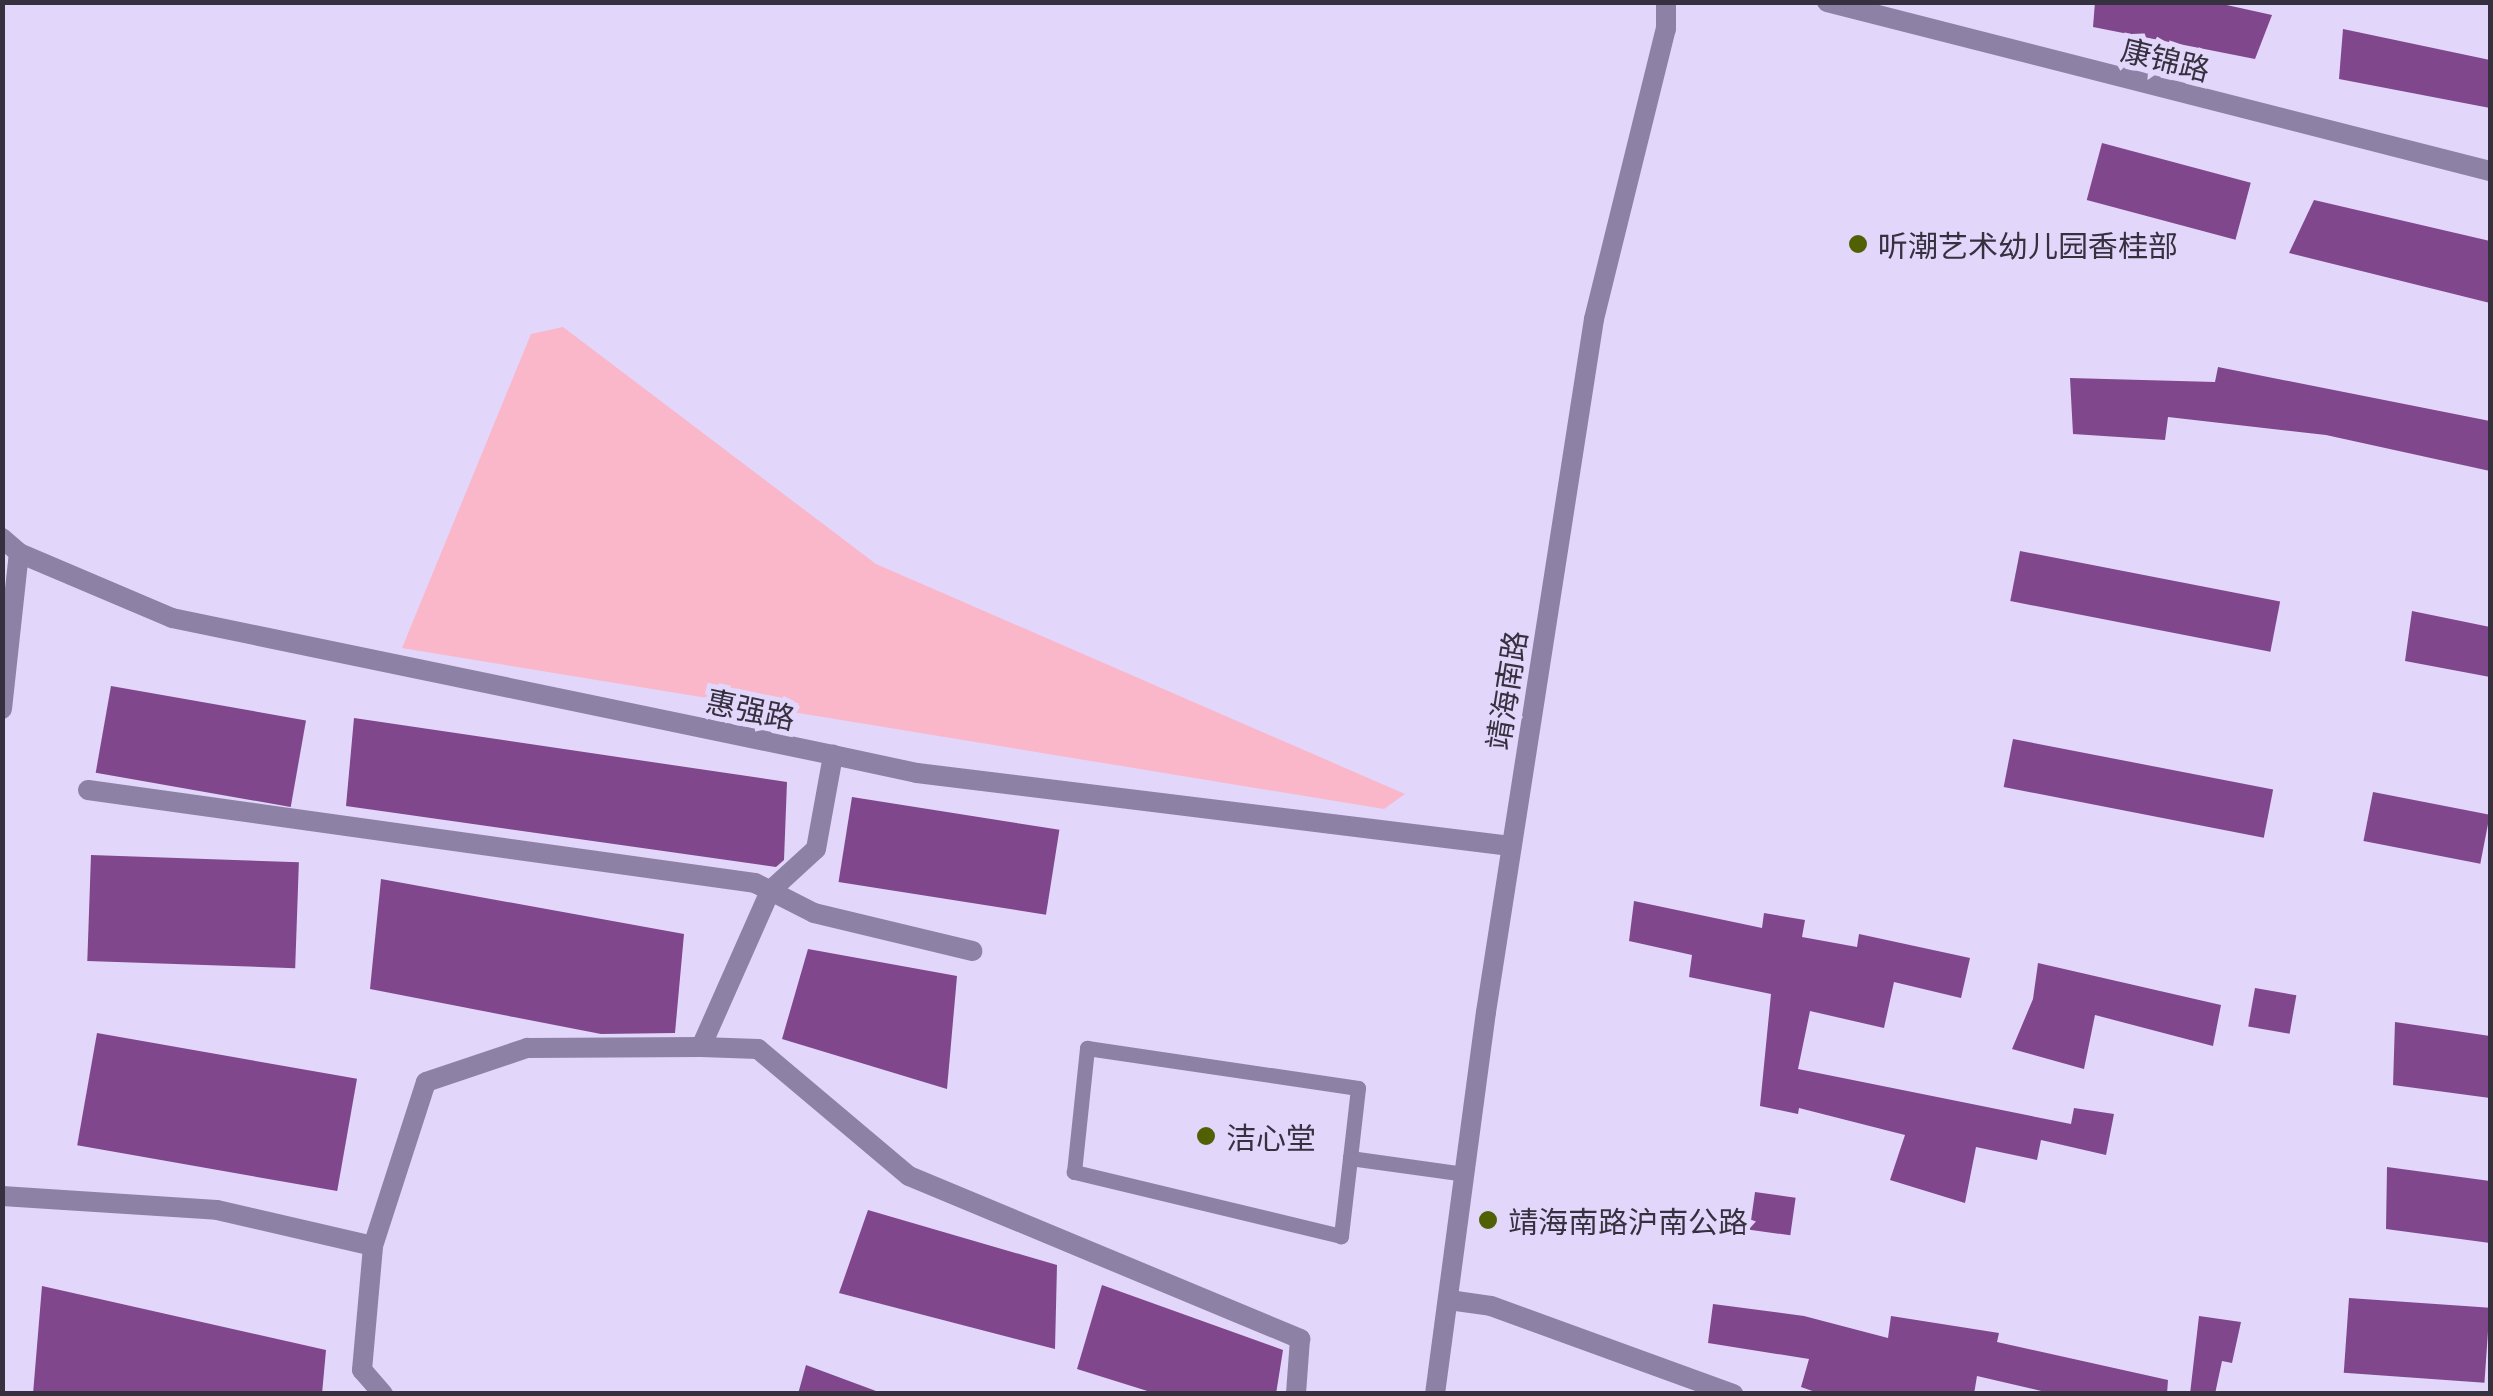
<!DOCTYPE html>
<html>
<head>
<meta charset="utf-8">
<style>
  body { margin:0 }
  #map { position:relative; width:2493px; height:1396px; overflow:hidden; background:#e2d6fb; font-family:Literata,"Noto Sans SC",serif }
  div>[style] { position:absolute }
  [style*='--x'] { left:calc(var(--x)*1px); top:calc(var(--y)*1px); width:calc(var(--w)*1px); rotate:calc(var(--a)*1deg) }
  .green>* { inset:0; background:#fab7ca }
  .building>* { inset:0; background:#80478c; transform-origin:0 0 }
  .service>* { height:15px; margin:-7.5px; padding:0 7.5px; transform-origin:7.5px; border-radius:7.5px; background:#8e81a6 }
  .minor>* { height:20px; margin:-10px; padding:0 10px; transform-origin:10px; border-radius:10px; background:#8e81a6 }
  .tertiary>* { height:20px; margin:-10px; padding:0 10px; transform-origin:10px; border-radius:10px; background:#8e81a6 }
  .dots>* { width:28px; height:28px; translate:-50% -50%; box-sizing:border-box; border:5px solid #e2d6fb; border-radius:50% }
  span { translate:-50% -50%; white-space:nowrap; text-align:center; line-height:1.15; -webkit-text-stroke:10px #e2d6fb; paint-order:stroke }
  .street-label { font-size:30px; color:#36313f }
  .poi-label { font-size:30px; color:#36313f }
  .left { translate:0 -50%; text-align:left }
  .frame { position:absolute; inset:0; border:5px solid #36313f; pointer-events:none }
</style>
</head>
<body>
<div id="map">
  <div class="green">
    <i style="clip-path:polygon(563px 327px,876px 564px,1405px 794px,1384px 809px,402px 648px,531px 334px)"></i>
  </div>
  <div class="building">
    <i style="clip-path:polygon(2095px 2px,2213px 2px,2272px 15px,2255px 59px,2093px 27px)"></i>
    <i style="clip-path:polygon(2343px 29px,2490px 60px,2490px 108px,2339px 79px)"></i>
    <i style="left:2102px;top:143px;width:154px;height:59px;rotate:15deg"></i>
    <i style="clip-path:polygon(2314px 200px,2490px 241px,2490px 303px,2289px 253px)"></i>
    <i style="clip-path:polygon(2218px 367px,2490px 421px,2490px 471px,2326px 435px,2168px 417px,2165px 440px,2073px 434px,2070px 378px,2215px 382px)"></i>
    <i style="left:2020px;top:551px;width:265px;height:51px;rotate:11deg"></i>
    <i style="clip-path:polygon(2412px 611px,2490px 627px,2490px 677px,2405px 661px)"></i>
    <i style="left:111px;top:686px;width:198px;height:88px;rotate:10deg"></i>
    <i style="clip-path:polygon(354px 718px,787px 782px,784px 860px,776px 867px,346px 806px)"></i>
    <i style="left:2013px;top:739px;width:265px;height:49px;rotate:11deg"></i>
    <i style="left:2373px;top:792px;width:119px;height:50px;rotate:11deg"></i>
    <i style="left:852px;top:797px;width:210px;height:86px;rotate:9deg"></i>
    <i style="left:91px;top:855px;width:208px;height:106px;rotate:2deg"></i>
    <i style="clip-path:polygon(381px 879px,684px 934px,675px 1033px,601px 1034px,370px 989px)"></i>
    <i style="clip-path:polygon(1634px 901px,1762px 928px,1764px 913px,1805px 920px,1802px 937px,1857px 947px,1859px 934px,1970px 958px,1961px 998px,1894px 982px,1884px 1028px,1810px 1011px,1798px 1069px,2071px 1124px,2074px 1108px,2114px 1114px,2106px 1155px,2041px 1140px,2037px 1160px,1976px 1147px,1965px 1203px,1890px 1180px,1905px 1135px,1799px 1108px,1798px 1114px,1760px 1106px,1771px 994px,1689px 977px,1692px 955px,1629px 941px)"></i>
    <i style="clip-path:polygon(808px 949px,957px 976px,947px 1089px,782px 1039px)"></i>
    <i style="clip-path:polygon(2038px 963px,2221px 1005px,2213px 1046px,2095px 1015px,2084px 1069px,2012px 1049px,2033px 999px)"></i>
    <i style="left:2255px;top:988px;width:42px;height:39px;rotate:10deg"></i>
    <i style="clip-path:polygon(2395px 1022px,2490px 1036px,2490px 1098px,2393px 1085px)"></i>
    <i style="left:97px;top:1033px;width:264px;height:114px;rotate:10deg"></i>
    <i style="clip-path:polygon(2387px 1167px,2490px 1181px,2490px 1243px,2386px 1229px)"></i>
    <i style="left:1755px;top:1192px;width:41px;height:38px;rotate:8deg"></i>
    <i style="clip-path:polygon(868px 1210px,1057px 1265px,1055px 1349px,839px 1293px)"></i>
    <i style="clip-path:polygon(1102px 1285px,1283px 1350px,1276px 1394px,1157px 1394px,1077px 1369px)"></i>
    <i style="clip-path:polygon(42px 1286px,326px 1350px,322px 1394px,33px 1394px)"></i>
    <i style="left:2349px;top:1298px;width:141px;height:75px;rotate:4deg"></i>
    <i style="clip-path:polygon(1713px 1304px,1804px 1316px,1888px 1338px,1891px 1316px,1999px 1333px,1997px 1342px,2168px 1380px,2167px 1394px,2054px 1394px,1977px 1376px,1974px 1394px,1821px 1394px,1801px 1387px,1809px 1359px,1708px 1343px)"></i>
    <i style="clip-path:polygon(2199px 1316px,2241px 1322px,2232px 1363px,2222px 1361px,2215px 1394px,2190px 1394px)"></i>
    <i style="clip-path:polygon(806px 1365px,876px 1391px,875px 1394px,798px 1394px)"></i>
  </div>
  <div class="service">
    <i style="--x:1350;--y:1158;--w:79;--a:96.6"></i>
    <i style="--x:1341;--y:1236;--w:275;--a:-166.5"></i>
    <i style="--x:1074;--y:1172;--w:125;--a:-84"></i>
    <i style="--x:1087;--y:1048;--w:274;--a:8.4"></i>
    <i style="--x:1358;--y:1088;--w:70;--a:96.5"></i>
    <i style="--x:1350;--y:1158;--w:117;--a:7.9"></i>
  </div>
  <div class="minor">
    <i style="--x:1827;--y:2;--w:684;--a:14.3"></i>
    <i style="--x:2;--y:538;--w:23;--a:41"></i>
    <i style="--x:19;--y:553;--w:166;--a:23"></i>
    <i style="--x:172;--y:618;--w:675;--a:11.71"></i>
    <i style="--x:833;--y:755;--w:86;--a:12.1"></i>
    <i style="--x:917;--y:773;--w:598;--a:7.01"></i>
    <i style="--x:2;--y:709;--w:157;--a:-83.8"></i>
    <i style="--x:88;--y:790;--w:673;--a:7.94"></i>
    <i style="--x:755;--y:883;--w:66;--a:27"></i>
    <i style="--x:814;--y:913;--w:163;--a:13.5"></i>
    <i style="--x:701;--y:1047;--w:171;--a:-66.1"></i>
    <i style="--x:770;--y:891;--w:62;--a:-42.4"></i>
    <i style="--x:816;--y:849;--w:96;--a:-79.7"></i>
    <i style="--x:2;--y:1196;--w:215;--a:3.7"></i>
    <i style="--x:217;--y:1210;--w:160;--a:13"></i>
    <i style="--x:1449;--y:1300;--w:42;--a:8.1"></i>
    <i style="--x:1491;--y:1306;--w:258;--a:20"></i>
    <i style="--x:383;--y:1394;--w:32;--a:-131"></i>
    <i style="--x:362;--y:1370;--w:124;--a:-84.9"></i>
    <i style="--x:373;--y:1246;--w:172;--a:-72.1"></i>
    <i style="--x:426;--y:1082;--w:107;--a:-18.6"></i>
    <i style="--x:527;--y:1048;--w:174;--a:-0.3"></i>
    <i style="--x:701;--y:1047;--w:57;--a:2"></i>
    <i style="--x:758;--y:1049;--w:197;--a:40.1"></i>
    <i style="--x:909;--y:1176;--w:424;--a:22.6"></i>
    <i style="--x:1300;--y:1339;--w:55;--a:94.2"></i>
  </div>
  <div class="tertiary">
    <i style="--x:1435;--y:1394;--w:385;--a:-82.4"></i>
    <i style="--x:1486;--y:1012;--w:701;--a:-81.14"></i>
    <i style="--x:1594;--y:319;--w:299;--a:-76.1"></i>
    <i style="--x:1666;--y:29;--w:27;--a:-90"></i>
  </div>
  <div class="dots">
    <i style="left:1858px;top:244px;background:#506003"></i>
    <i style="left:1206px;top:1136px;background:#506003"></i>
    <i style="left:1488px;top:1220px;background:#506003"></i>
  </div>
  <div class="street-label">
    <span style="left:2166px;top:58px;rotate:14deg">康锦路</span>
    <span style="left:1505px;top:690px;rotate:-81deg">靖海南路</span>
    <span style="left:751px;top:708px;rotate:12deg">惠强路</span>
  </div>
  <div class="poi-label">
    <span class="left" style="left:1878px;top:244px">听潮艺术幼儿园香桂部</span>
    <span class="left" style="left:1226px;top:1136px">洁心堂</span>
    <span class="left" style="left:1508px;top:1220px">靖海南路沪南公路</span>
  </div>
  <div class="frame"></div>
</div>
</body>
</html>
